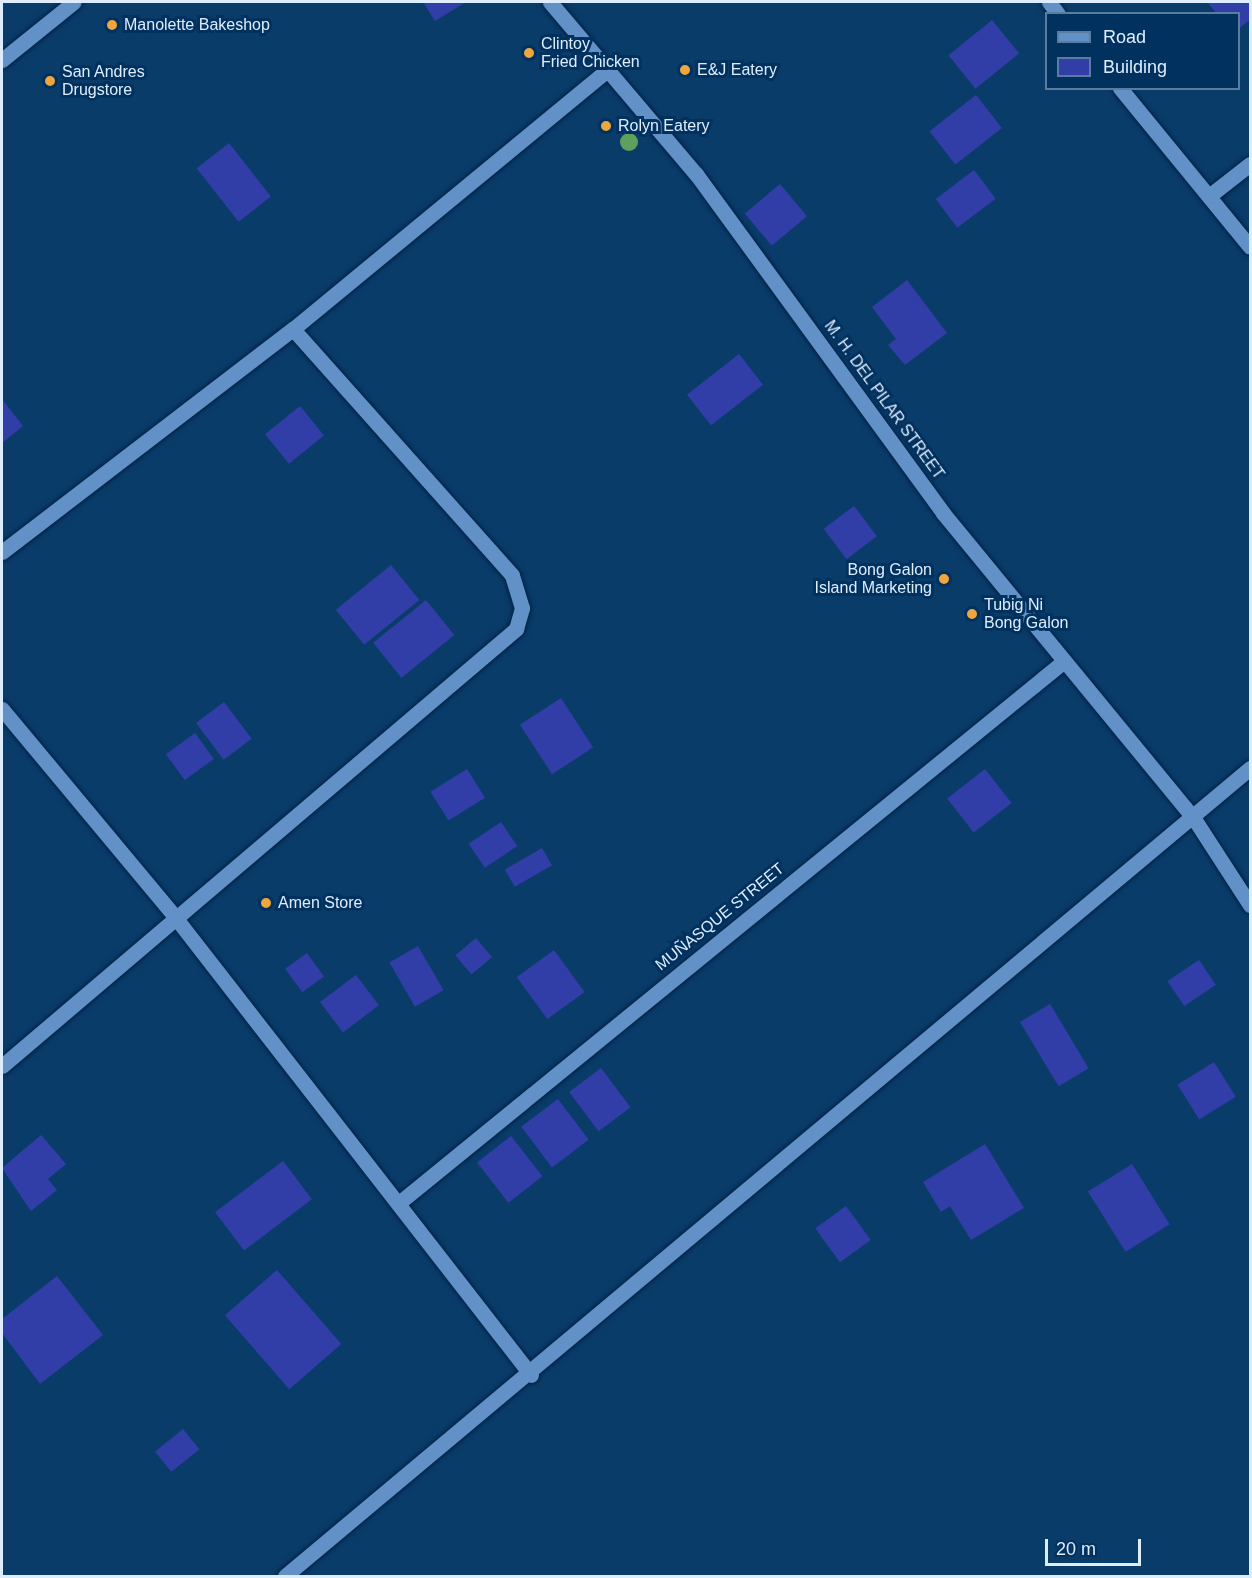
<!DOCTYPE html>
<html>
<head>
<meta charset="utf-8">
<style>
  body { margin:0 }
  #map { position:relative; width:1252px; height:1578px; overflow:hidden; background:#0a3c6a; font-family:Helvetica,sans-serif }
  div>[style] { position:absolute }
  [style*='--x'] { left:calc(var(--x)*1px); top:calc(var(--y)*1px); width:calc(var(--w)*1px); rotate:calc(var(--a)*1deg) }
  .building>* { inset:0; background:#313ea8; transform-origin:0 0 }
  .roads { filter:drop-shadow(0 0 2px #002245) drop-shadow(0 0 2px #002245) }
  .minor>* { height:15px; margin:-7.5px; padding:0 7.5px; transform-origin:7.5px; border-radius:7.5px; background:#6191c6 }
  .trees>* { width:18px; height:18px; margin:-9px; border-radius:50%; background:#5fa05f }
  .dots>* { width:16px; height:16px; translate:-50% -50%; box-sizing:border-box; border:3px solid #00315f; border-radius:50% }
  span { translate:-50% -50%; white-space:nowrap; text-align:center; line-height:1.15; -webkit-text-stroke:6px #00315f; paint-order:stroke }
  .poi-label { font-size:16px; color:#deedfe }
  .left { translate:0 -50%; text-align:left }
  .right { translate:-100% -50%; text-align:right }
  .street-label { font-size:16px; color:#deedfe }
  .frame { position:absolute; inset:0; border:3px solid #deedfe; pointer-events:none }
  .legend { position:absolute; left:1045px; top:12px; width:195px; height:78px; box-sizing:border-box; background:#00315f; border:2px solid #597c9f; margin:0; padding:8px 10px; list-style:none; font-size:18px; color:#deedfe }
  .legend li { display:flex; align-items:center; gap:12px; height:30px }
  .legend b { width:30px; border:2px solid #597c9f }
  .scale { position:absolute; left:1045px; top:1539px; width:96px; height:27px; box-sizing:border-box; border:3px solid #deedfe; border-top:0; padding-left:8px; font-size:18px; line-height:21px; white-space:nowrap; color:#deedfe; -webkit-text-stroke:4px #00315f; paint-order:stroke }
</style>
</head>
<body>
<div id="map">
  <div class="building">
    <i style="clip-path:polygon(423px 2px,466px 2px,435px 21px)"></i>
    <i style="clip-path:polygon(1207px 2px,1250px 2px,1250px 20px,1238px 29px,1238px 14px,1217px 14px)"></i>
    <i style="left:992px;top:20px;width:43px;height:56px;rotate:51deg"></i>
    <i style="left:976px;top:95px;width:42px;height:59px;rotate:52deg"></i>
    <i style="left:229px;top:143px;width:68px;height:41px;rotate:52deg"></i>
    <i style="left:974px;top:170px;width:36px;height:48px;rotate:53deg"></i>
    <i style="left:780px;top:184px;width:42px;height:46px;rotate:50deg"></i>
    <i style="clip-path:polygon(907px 280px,947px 333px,905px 365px,888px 345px,896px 339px,872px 307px)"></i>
    <i style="left:739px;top:354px;width:39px;height:66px;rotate:52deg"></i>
    <i style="clip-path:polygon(2px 399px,23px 426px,2px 443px)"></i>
    <i style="left:300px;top:406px;width:38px;height:45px;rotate:51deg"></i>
    <i style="left:854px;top:506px;width:38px;height:38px;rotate:53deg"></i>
    <i style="left:391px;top:565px;width:45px;height:71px;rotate:51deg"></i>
    <i style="left:426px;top:600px;width:45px;height:68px;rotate:51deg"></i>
    <i style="left:561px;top:698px;width:59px;height:49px;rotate:57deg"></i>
    <i style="left:224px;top:702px;width:46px;height:35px;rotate:53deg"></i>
    <i style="left:195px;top:733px;width:32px;height:36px;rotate:54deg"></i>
    <i style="left:467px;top:769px;width:34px;height:43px;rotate:58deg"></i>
    <i style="left:985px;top:769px;width:43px;height:48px;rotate:52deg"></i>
    <i style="left:501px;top:822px;width:29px;height:39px;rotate:56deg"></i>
    <i style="left:542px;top:848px;width:20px;height:43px;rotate:60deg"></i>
    <i style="left:476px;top:938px;width:25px;height:27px;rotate:50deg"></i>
    <i style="left:418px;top:946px;width:51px;height:33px;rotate:60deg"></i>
    <i style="left:554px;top:950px;width:52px;height:46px;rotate:54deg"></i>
    <i style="left:307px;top:953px;width:29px;height:27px;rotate:54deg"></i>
    <i style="left:1199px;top:960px;width:30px;height:38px;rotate:56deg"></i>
    <i style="left:356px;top:975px;width:38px;height:45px;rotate:53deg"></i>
    <i style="left:1050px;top:1004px;width:75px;height:35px;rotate:59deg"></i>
    <i style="left:1214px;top:1062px;width:41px;height:43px;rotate:58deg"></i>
    <i style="left:601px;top:1068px;width:49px;height:40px;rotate:53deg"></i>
    <i style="left:558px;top:1099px;width:51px;height:46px;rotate:53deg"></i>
    <i style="clip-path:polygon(41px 1135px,66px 1164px,48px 1179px,57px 1190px,31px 1211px,2px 1168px)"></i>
    <i style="left:511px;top:1136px;width:51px;height:43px;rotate:52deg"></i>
    <i style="clip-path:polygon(985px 1144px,1024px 1208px,971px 1240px,950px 1206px,941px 1212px,923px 1182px)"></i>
    <i style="left:283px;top:1161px;width:48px;height:85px;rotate:53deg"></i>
    <i style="left:1132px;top:1164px;width:71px;height:52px;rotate:58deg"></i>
    <i style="left:846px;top:1206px;width:42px;height:38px;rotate:54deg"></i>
    <i style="left:277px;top:1270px;width:98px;height:69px;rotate:49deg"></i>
    <i style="clip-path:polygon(57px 1276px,103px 1335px,40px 1384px,2px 1333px,2px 1319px)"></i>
    <i style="left:183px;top:1429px;width:26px;height:36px;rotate:51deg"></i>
  </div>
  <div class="roads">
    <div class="minor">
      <i style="--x:550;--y:2;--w:226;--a:49.7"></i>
      <i style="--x:696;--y:174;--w:419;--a:53.9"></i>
      <i style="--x:943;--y:513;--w:394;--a:50.6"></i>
      <i style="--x:1193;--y:817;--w:105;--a:57.1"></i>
      <i style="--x:1049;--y:2;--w:15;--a:53"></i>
      <i style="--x:2;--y:60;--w:92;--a:-38.9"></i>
      <i style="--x:1120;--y:88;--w:205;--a:50.7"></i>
      <i style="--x:1209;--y:196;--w:52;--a:-38"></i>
      <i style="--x:2;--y:552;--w:367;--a:-37.5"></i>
      <i style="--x:293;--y:329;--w:407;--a:-39.5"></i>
      <i style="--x:2;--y:709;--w:271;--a:50.2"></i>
      <i style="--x:175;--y:917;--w:580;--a:52.14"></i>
      <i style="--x:2;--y:1066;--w:675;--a:-40.37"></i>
      <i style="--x:516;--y:629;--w:22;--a:-74"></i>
      <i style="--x:522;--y:608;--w:34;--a:-107"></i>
      <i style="--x:512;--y:575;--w:329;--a:-131.7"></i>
      <i style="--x:400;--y:1202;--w:856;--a:-39.17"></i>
      <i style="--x:285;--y:1576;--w:1259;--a:-39.94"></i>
    </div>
  </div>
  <div class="trees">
    <i style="left:629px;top:142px"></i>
  </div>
  <div class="dots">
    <i style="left:112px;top:25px;background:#f0a63e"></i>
    <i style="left:529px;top:53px;background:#f0a63e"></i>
    <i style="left:685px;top:70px;background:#f0a63e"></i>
    <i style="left:50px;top:81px;background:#f0a63e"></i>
    <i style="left:606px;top:126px;background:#f0a63e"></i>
    <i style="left:944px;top:579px;background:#f0a63e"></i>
    <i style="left:972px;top:614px;background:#f0a63e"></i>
    <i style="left:266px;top:903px;background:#f0a63e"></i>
  </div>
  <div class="poi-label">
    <span class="left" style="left:124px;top:25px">Manolette Bakeshop</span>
    <span class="left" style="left:541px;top:53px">Clintoy<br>Fried Chicken</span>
    <span class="left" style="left:697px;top:70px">E&amp;J Eatery</span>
    <span class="left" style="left:62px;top:81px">San Andres<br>Drugstore</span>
    <span class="left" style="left:618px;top:126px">Rolyn Eatery</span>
    <span class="right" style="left:932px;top:579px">Bong Galon<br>Island Marketing</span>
    <span class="left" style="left:984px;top:614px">Tubig Ni<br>Bong Galon</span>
    <span class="left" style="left:278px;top:903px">Amen Store</span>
  </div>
  <div class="street-label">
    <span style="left:884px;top:400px;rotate:54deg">M. H. DEL PILAR STREET</span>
    <span style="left:720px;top:917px;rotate:-39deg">MUÑASQUE STREET</span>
  </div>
  <div class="frame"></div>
  <ul class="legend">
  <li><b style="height:8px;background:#6191c6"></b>Road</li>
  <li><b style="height:16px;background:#313ea8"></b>Building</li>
  </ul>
  <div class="scale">20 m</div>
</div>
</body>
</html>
